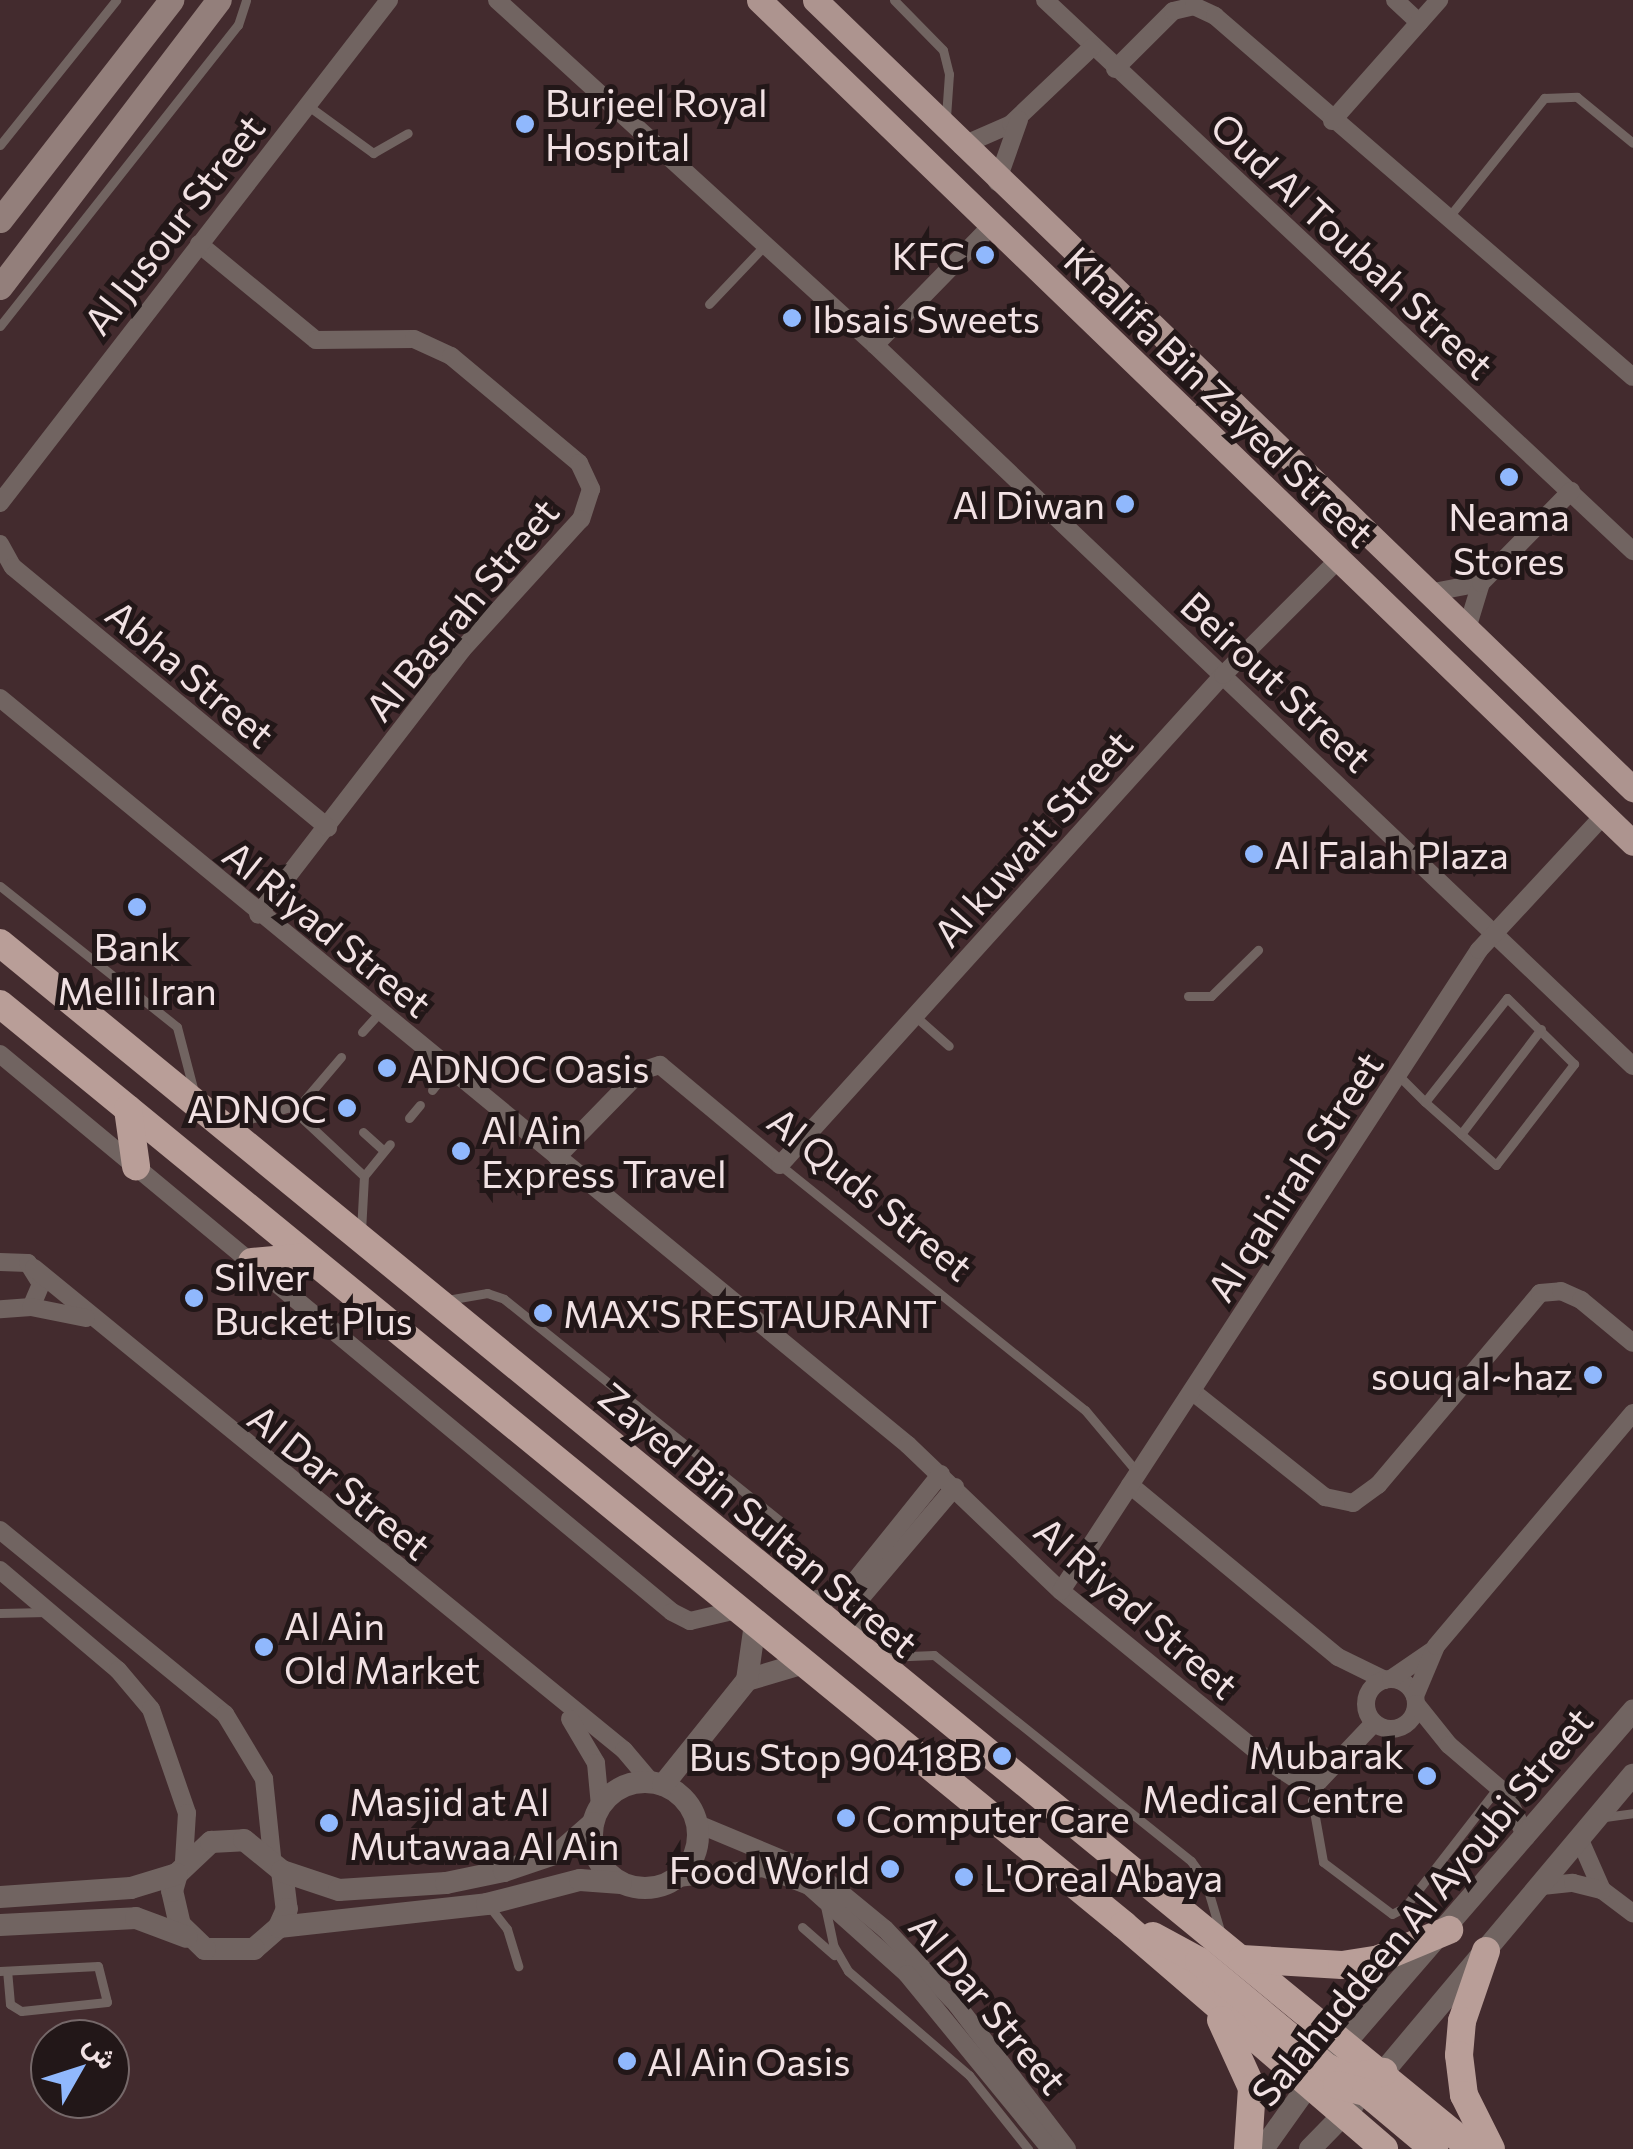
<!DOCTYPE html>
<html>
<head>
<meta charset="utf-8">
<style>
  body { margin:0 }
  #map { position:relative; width:1633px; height:2149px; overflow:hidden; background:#432b2e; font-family:Commissioner,Vazirmatn,sans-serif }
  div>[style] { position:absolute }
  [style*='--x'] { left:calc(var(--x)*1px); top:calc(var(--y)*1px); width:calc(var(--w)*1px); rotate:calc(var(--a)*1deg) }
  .service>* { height:9px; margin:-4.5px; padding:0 4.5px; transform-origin:4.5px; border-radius:4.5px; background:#716461 }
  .minor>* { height:18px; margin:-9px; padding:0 9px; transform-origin:9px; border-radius:9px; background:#716461 }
  .minor>.ring { margin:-9px; padding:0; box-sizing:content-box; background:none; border:18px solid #716461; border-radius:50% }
  .tertiary>* { height:22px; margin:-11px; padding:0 11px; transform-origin:11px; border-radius:11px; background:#716461 }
  .tertiary>.ring { margin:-11px; padding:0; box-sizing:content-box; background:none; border:22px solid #716461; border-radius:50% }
  .secondary>* { height:25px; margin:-12.5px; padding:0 12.5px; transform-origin:12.5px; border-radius:12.5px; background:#937f7b }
  .primary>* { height:25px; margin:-12.5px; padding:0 12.5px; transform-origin:12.5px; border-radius:12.5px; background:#ad948f }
  .trunk>* { height:28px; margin:-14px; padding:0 14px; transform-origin:14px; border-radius:14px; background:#b99e98 }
  .dots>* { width:28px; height:28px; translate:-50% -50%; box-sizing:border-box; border:5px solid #221718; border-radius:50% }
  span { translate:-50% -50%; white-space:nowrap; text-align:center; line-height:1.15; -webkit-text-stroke:10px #221718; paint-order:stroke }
  .poi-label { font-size:38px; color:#f1e1e3 }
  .left { translate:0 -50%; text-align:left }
  .right { translate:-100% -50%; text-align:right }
  .street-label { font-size:38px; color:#f1e1e3 }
  .north { position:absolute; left:30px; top:2019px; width:100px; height:100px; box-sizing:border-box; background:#221718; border:2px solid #756869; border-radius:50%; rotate:51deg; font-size:28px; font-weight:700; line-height:40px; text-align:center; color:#f1e1e3 }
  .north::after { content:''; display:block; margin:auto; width:35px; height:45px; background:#90b8fd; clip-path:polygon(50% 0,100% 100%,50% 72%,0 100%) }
</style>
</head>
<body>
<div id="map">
  <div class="service">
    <i style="--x:894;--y:0;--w:70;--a:45.6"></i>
    <i style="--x:943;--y:50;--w:25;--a:76"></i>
    <i style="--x:949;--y:74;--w:43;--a:94"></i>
    <i style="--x:307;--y:105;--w:82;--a:36"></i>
    <i style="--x:373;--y:153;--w:40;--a:-29.7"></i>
    <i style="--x:0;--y:145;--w:186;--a:-51.3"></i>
    <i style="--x:1448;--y:218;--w:154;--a:-51.3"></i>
    <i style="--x:1544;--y:98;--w:33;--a:-2"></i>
    <i style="--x:1577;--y:97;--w:72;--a:39.4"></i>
    <i style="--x:709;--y:304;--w:81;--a:-46.5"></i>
    <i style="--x:0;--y:326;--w:384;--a:-51.7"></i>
    <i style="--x:238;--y:25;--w:26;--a:-72"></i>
    <i style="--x:0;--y:886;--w:226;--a:38.5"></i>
    <i style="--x:177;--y:1027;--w:67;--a:75.3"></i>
    <i style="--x:1188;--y:996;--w:23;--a:0"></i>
    <i style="--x:1211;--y:996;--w:66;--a:-44.4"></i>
    <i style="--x:915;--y:1016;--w:45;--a:41.4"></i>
    <i style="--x:362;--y:1032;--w:27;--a:-48"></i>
    <i style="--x:1400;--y:1077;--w:35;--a:45"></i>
    <i style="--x:1425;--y:1102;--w:95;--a:41.6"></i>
    <i style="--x:1496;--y:1165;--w:128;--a:-52.3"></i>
    <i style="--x:1574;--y:1064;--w:94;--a:-135.4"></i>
    <i style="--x:1507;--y:998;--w:132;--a:128.3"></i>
    <i style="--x:432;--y:1090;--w:28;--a:-52"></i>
    <i style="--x:295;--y:1111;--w:71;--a:-49.6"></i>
    <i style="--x:409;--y:1118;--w:17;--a:-50"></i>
    <i style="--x:230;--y:1125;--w:63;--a:-16.7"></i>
    <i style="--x:290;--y:1107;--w:101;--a:43"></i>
    <i style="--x:364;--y:1176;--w:55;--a:93.1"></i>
    <i style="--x:363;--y:1132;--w:28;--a:42"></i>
    <i style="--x:1461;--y:1134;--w:132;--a:-52.7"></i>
    <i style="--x:780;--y:1165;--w:391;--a:38.8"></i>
    <i style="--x:1085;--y:1410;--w:81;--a:50"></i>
    <i style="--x:364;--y:1176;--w:41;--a:-50.9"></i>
    <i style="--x:447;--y:1300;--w:41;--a:-9.9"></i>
    <i style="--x:487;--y:1293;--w:18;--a:19"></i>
    <i style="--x:504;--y:1299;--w:356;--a:38.8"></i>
    <i style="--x:781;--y:1522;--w:22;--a:63"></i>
    <i style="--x:791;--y:1542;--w:42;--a:87.3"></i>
    <i style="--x:0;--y:1613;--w:47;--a:-1.2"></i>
    <i style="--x:885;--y:1657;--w:49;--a:-2.3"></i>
    <i style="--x:934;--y:1655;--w:329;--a:38.7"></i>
    <i style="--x:1191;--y:1861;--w:24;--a:54"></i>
    <i style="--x:1205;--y:1880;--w:56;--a:73.5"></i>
    <i style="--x:1312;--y:1800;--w:63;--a:79.9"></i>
    <i style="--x:1323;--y:1862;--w:86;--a:37"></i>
    <i style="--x:1392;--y:1914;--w:15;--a:-28"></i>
    <i style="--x:1405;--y:1907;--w:152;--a:-52.2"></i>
    <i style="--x:1605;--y:1817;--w:28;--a:-8"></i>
    <i style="--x:489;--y:1906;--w:29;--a:52"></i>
    <i style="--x:507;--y:1929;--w:39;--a:73"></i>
    <i style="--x:825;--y:1906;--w:40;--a:78"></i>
    <i style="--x:833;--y:1945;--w:30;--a:60"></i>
    <i style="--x:848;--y:1971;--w:160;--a:40.7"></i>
    <i style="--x:969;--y:2075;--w:95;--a:51.4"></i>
    <i style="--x:802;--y:1927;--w:43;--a:41.2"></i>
    <i style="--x:0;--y:1971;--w:98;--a:-2.9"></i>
    <i style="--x:98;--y:1966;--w:37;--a:76"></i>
    <i style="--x:107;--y:2002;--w:86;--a:174"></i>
    <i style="--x:21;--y:2011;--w:13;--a:-148"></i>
    <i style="--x:10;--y:2004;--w:33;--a:-95"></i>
  </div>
  <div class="minor">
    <i style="--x:497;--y:0;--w:512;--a:42.39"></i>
    <i style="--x:875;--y:345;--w:1046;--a:43.57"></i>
    <i style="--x:1045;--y:0;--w:806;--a:43.14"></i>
    <i style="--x:1395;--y:0;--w:33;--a:43"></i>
    <i style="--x:1115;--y:69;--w:82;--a:-45"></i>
    <i style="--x:1173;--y:11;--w:22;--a:-13"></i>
    <i style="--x:1194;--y:6;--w:23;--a:25"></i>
    <i style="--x:1215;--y:16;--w:552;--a:40.82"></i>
    <i style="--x:1332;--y:121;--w:162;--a:-48.5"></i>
    <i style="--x:961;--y:146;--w:55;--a:-23.7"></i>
    <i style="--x:1011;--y:124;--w:112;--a:-43.5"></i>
    <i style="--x:997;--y:182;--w:66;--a:-70.5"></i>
    <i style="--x:199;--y:244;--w:151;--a:39.4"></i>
    <i style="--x:316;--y:340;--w:98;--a:-0.6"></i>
    <i style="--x:414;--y:339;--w:41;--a:24.7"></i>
    <i style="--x:451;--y:356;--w:167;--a:39.9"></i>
    <i style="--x:579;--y:463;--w:29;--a:65"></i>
    <i style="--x:591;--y:489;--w:32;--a:108"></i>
    <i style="--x:581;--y:519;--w:177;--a:132.3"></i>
    <i style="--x:462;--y:650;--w:334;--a:127.6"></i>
    <i style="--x:875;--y:345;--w:165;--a:-45.7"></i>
    <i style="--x:0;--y:503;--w:636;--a:-52.28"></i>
    <i style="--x:0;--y:544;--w:26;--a:61"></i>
    <i style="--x:13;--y:567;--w:409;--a:39.6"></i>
    <i style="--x:1428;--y:593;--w:54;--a:-10.7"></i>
    <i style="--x:1466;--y:632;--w:51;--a:-73"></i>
    <i style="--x:1481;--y:583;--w:129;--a:-45.6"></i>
    <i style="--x:0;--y:698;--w:1176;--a:39.44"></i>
    <i style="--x:908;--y:1445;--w:211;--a:43.7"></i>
    <i style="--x:1061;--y:1591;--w:271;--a:39.3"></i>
    <i style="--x:1271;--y:1763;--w:33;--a:33"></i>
    <i style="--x:1299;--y:1781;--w:20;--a:0"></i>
    <i style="--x:1319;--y:1781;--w:80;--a:-46.5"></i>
    <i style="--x:0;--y:1054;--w:873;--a:39.7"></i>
    <i style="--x:672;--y:1612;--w:20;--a:27"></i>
    <i style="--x:690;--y:1621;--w:48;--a:-13.2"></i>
    <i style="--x:557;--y:1157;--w:120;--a:-45.7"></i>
    <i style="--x:641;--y:1071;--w:20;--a:-18"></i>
    <i style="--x:660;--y:1065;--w:156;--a:39.8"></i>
    <i style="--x:780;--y:1165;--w:661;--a:-47.88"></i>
    <i style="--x:1223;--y:675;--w:163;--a:-45"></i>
    <i style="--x:0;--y:1262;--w:28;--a:2"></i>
    <i style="--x:28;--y:1263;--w:25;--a:58"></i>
    <i style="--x:41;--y:1284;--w:25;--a:113"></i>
    <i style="--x:31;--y:1307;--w:31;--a:176"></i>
    <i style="--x:34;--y:1268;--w:762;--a:39.25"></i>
    <i style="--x:624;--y:1750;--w:42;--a:49.8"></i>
    <i style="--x:31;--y:1307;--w:56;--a:11.3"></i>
    <i style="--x:1193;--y:1392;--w:169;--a:38.5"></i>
    <i style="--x:1325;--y:1497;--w:29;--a:12"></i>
    <i style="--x:1353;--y:1503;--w:31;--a:-36"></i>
    <i style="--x:1378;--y:1485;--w:251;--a:-49.8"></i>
    <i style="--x:1540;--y:1293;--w:21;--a:-5"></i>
    <i style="--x:1561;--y:1291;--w:22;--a:24"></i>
    <i style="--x:1581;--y:1300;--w:67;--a:39.6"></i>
    <i style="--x:1130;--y:1485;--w:270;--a:39.6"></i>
    <i style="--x:1338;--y:1657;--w:52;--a:26.1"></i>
    <i style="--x:0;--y:1530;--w:291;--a:39.3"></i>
    <i style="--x:225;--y:1714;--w:76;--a:59"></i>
    <i style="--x:264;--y:1779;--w:78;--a:84.1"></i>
    <i style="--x:0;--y:1570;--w:155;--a:40.3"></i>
    <i style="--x:118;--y:1670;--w:51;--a:49.8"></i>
    <i style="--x:151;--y:1709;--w:110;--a:70.9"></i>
    <i style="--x:187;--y:1813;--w:48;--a:93.6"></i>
    <i style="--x:1061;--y:1591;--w:765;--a:-56.89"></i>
    <i style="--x:1479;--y:950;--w:184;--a:-47.2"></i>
    <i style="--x:798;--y:1601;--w:31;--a:-6"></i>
    <i style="--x:829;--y:1598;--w:24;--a:-28"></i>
    <i style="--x:850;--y:1587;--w:145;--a:-51.2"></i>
    <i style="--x:851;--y:1645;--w:47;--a:-78.9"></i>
    <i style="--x:860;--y:1599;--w:147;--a:-49.7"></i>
    <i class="ring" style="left:1366px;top:1679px;width:32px;height:32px"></i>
    <i style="--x:1391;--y:1679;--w:51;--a:-34.6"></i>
    <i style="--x:1415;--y:1696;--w:54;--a:-67.2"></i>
    <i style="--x:1436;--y:1646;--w:305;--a:-49.8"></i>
    <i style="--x:1416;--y:1704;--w:53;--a:51.2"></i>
    <i style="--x:1449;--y:1745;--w:74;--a:40.6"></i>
    <i style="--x:1505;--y:1793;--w:49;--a:64.5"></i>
    <i style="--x:570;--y:1719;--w:51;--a:59.4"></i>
    <i style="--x:596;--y:1763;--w:43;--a:84.7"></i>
    <i style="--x:698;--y:1824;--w:130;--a:22.6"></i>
    <i style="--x:818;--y:1874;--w:87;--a:39.4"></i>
    <i style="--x:885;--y:1929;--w:105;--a:46.5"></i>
    <i style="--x:957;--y:2005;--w:181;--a:52.6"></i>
    <i style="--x:1580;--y:1840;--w:55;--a:66.3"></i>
    <i style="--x:1602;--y:1890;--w:39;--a:37"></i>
    <i style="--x:678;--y:1878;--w:86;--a:-6.7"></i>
    <i style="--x:763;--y:1868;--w:49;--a:21.4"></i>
    <i style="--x:809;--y:1886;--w:132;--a:41.9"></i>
    <i style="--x:907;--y:1974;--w:226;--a:50.7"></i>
    <i style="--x:1542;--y:1886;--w:31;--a:-6"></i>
    <i style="--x:1573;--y:1883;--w:30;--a:14"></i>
  </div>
  <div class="tertiary">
    <i style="--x:747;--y:1680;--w:59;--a:-16.6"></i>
    <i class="ring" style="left:592px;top:1782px;width:84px;height:84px"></i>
    <i style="--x:663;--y:1785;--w:134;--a:-51.3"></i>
    <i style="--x:747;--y:1680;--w:57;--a:-81.9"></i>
    <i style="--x:282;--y:1871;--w:38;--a:83"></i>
    <i style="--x:287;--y:1909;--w:20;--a:114"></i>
    <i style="--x:279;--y:1927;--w:33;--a:139"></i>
    <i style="--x:254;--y:1949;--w:49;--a:180"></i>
    <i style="--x:205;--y:1949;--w:35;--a:-136"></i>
    <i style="--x:180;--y:1925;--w:35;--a:-103"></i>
    <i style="--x:172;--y:1891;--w:18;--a:-74"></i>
    <i style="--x:177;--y:1874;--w:47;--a:-43.3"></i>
    <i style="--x:211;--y:1842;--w:33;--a:-3"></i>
    <i style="--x:244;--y:1840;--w:49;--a:39.2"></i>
    <i style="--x:282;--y:1871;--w:60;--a:18.4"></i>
    <i style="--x:339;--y:1890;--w:107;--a:-3.7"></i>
    <i style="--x:446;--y:1883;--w:59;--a:-11.7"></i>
    <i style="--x:504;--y:1871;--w:59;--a:-18.7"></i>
    <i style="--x:560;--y:1852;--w:44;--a:-41.3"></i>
    <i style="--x:0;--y:1897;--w:131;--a:-3.9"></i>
    <i style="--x:131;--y:1888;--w:48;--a:-16.9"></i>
    <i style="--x:0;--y:1925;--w:136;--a:-2.9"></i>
    <i style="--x:136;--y:1918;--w:54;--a:20.4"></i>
    <i style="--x:279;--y:1927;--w:209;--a:-6.3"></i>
    <i style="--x:487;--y:1904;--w:96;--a:-14.5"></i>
    <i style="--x:580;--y:1880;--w:41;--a:4.2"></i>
    <i style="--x:1375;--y:2082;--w:401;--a:-50"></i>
    <i style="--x:1263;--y:2149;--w:76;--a:-54.6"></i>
    <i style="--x:1307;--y:2087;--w:498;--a:-49.1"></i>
    <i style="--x:1310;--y:2149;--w:62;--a:-45.7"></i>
  </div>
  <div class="secondary">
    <i style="--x:0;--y:220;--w:279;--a:-52.1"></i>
    <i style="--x:0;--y:287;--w:361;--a:-52.7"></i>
  </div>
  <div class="primary">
    <i style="--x:759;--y:0;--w:1214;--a:43.97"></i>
    <i style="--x:815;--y:0;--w:1137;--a:43.97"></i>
  </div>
  <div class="trunk">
    <i style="--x:0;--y:943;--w:1903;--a:39.33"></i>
    <i style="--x:0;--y:1004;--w:1453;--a:39.33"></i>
    <i style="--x:1124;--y:1925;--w:343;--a:40.7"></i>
    <i style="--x:128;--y:1109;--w:58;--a:82"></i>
    <i style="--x:252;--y:1262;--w:56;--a:-5.1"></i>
    <i style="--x:1153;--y:1936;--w:52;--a:28.5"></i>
    <i style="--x:1199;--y:1961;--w:165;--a:39.8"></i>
    <i style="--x:1326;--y:2067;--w:23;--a:25"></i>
    <i style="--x:1347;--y:2077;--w:37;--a:-8"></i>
    <i style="--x:1486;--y:1951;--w:74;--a:108.9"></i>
    <i style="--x:1462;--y:2021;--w:34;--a:95"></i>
    <i style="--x:1459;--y:2055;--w:40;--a:82.9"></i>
    <i style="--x:1464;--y:2095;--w:60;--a:63.4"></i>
    <i style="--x:1242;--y:1959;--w:100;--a:3.4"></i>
    <i style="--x:1342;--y:1965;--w:37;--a:-9"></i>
    <i style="--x:1379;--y:1959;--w:76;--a:-22.5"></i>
    <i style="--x:1221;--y:2020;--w:75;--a:65.5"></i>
    <i style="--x:1252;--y:2088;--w:61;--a:93.8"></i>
    <i style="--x:1337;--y:2085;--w:30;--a:14"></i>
    <i style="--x:1366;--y:2092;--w:89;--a:40"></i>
  </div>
  <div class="dots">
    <i style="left:525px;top:124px;background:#90b8fd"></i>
    <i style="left:985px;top:255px;background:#90b8fd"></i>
    <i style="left:792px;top:318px;background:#90b8fd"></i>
    <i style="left:1509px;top:477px;background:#90b8fd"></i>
    <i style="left:1125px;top:504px;background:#90b8fd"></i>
    <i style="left:1254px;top:854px;background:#90b8fd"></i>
    <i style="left:137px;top:907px;background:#90b8fd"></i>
    <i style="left:387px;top:1068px;background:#90b8fd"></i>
    <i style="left:347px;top:1108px;background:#90b8fd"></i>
    <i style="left:461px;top:1151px;background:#90b8fd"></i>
    <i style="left:194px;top:1298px;background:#90b8fd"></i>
    <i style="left:543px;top:1313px;background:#90b8fd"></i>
    <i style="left:1593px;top:1375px;background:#90b8fd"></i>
    <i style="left:264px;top:1647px;background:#90b8fd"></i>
    <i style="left:1002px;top:1756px;background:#90b8fd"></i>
    <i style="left:1427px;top:1776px;background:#90b8fd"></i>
    <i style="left:846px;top:1818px;background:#90b8fd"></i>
    <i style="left:329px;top:1823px;background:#90b8fd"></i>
    <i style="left:890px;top:1869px;background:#90b8fd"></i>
    <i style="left:964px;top:1877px;background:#90b8fd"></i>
    <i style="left:627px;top:2061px;background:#90b8fd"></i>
  </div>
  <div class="poi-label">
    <span class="left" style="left:545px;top:124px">Burjeel Royal<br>Hospital</span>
    <span class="right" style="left:965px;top:255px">KFC</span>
    <span class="left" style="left:812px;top:318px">Ibsais Sweets</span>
    <span class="right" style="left:1105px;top:504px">Al Diwan</span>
    <span style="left:1509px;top:538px">Neama<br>Stores</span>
    <span class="left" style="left:1274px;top:854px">Al Falah Plaza</span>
    <span style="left:137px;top:968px">Bank<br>Melli Iran</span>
    <span class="left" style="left:407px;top:1068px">ADNOC Oasis</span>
    <span class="right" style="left:327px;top:1108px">ADNOC</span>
    <span class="left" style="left:481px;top:1151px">Al Ain<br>Express Travel</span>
    <span class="left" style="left:214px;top:1298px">Silver<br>Bucket Plus</span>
    <span class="left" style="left:563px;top:1313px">MAX'S RESTAURANT</span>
    <span class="right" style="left:1573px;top:1375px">souq al~haz</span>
    <span class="left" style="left:284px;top:1647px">Al Ain<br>Old Market</span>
    <span class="right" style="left:1404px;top:1776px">Mubarak<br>Medical Centre</span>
    <span class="right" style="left:982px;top:1756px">Bus Stop 90418B</span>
    <span class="left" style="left:349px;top:1823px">Masjid at Al<br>Mutawaa Al Ain</span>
    <span class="left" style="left:866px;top:1818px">Computer Care</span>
    <span class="right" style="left:870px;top:1869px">Food World</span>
    <span class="left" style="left:984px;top:1877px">L'Oreal Abaya</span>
    <span class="left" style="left:647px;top:2061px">Al Ain Oasis</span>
  </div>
  <div class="street-label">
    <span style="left:173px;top:224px;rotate:-52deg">Al Jusour Street</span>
    <span style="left:1353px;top:245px;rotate:43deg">Oud Al Toubah Street</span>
    <span style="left:1220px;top:396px;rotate:44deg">Khalifa Bin Zayed Street</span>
    <span style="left:461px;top:609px;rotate:-50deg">Al Basrah Street</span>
    <span style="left:191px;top:673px;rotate:40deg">Abha Street</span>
    <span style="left:1277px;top:681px;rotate:43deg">Beirout Street</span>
    <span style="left:1032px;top:838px;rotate:-48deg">Al kuwait Street</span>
    <span style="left:328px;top:928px;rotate:39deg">Al Riyad Street</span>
    <span style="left:1294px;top:1176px;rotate:-57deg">Al qahirah Street</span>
    <span style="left:871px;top:1193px;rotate:39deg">Al Quds Street</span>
    <span style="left:340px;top:1481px;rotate:39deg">Al Dar Street</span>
    <span style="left:759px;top:1519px;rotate:40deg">Zayed Bin Sultan Street</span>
    <span style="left:1137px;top:1607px;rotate:41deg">Al Riyad Street</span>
    <span style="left:1421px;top:1906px;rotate:-50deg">Salahuddeen Al Ayoubi Street</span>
    <span style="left:989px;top:2003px;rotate:50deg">Al Dar Street</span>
  </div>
  <div class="north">ش</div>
</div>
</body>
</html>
